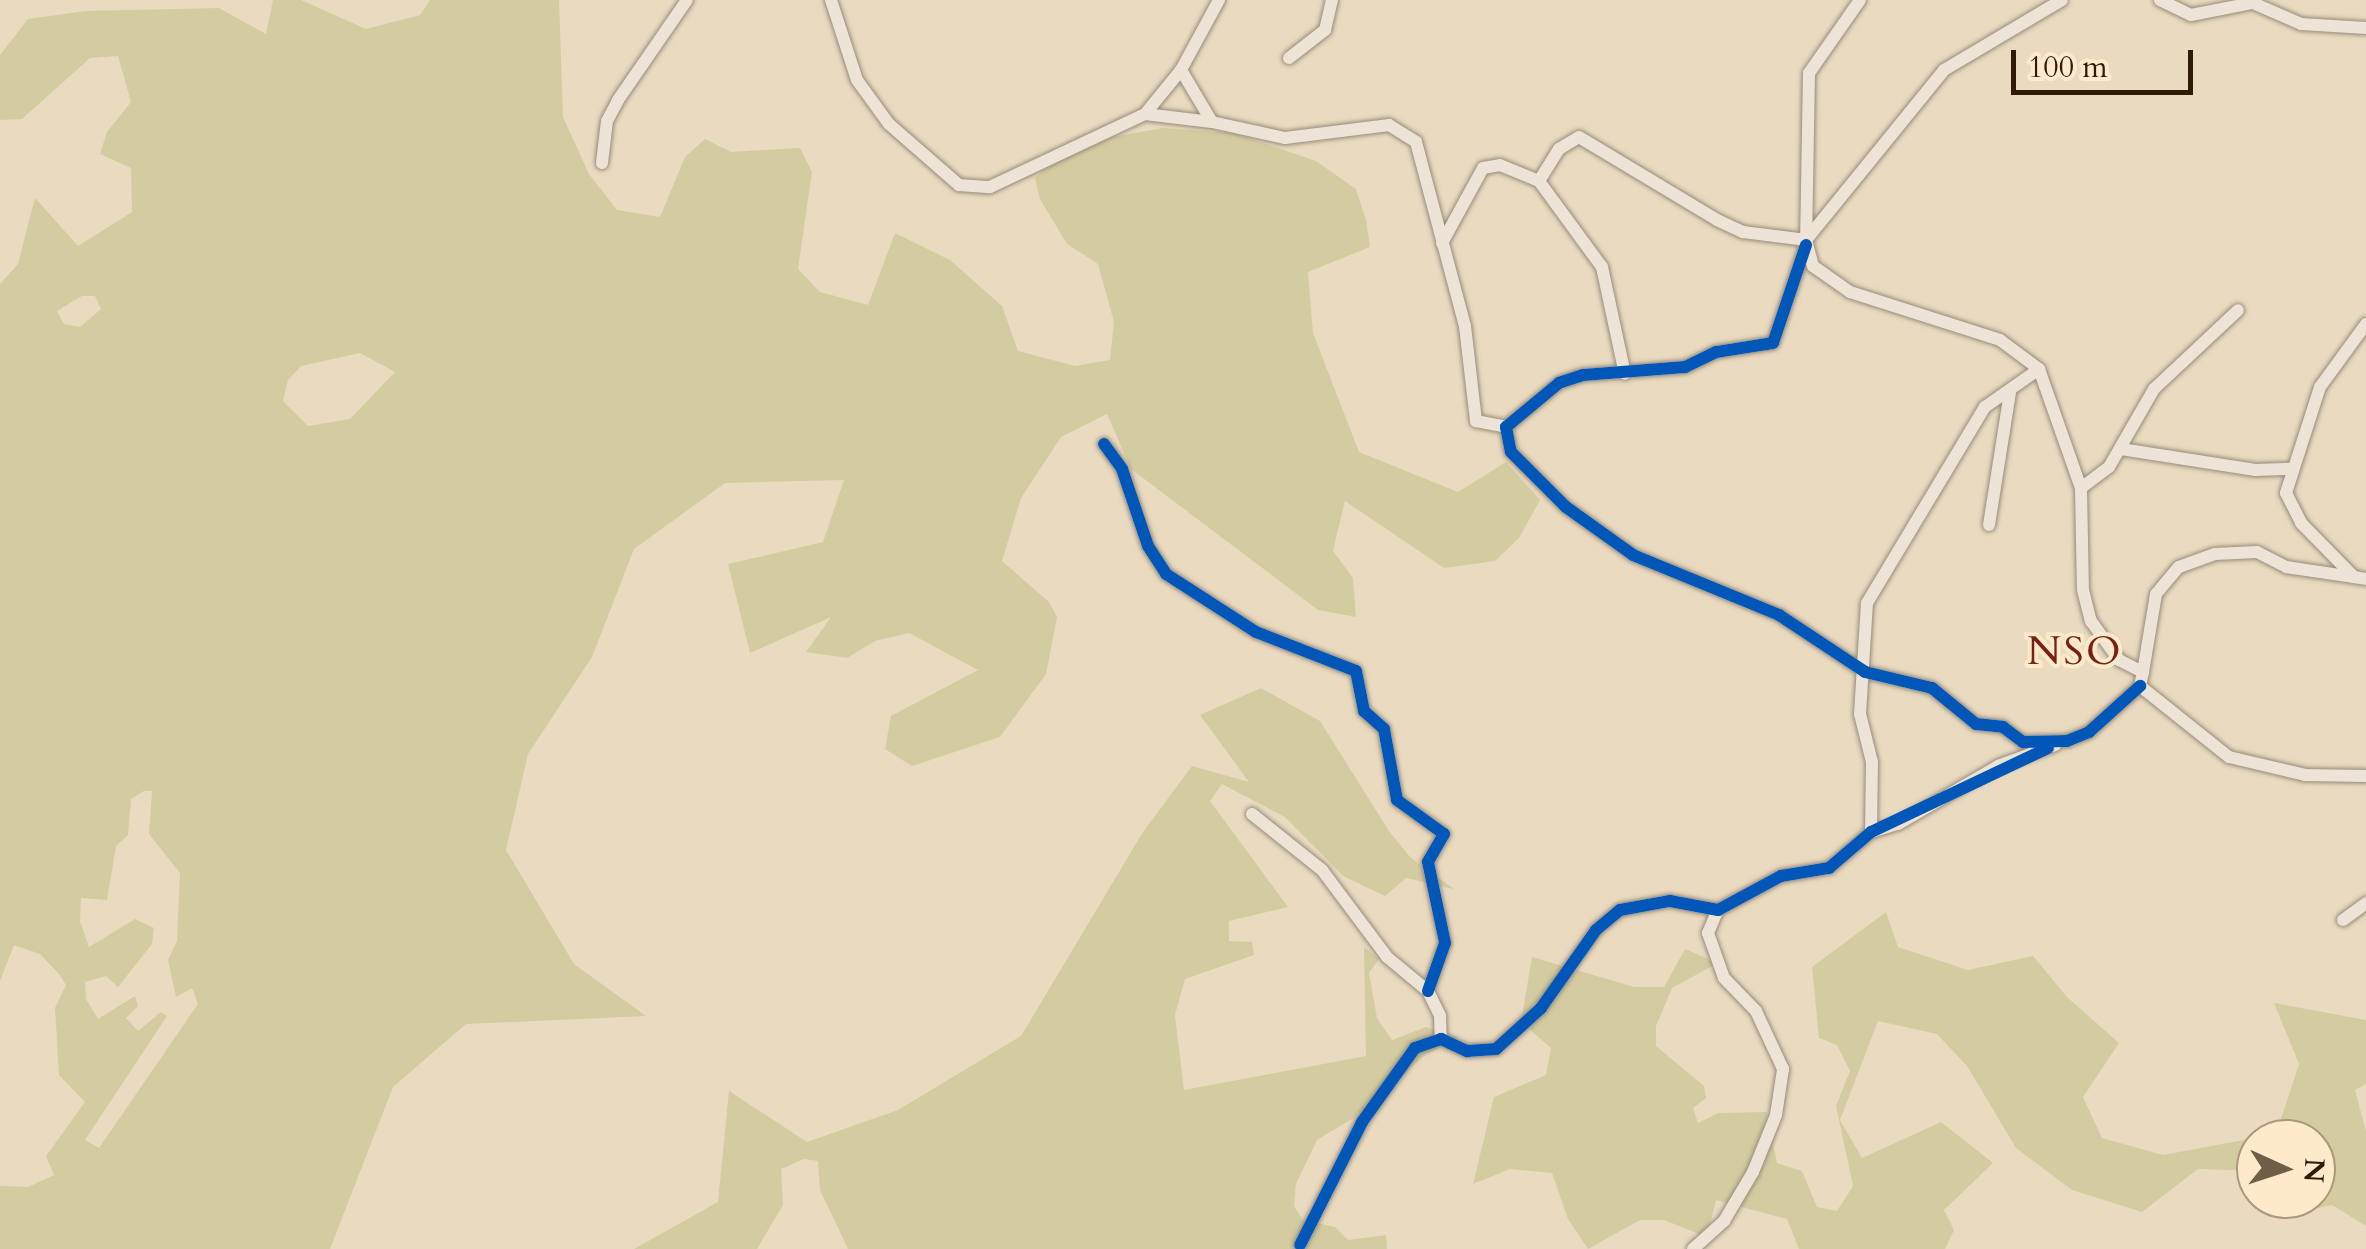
<!DOCTYPE html>
<html>
<head>
<meta charset="utf-8">
<style>
  body { margin:0 }
  #map { position:relative; width:2366px; height:1249px; overflow:hidden; background:#eadac0; font-family:Cardo,serif }
  div>[style] { position:absolute }
  [style*='--x'] { left:calc(var(--x)*1px); top:calc(var(--y)*1px); width:calc(var(--w)*1px); rotate:calc(var(--a)*1deg) }
  .green>* { inset:0; background:#d4cca1 }
  .roads { filter:drop-shadow(0 0 2px #968b7b) drop-shadow(0 0 2px #968b7b) }
  .minor>* { height:12px; margin:-6px; padding:0 6px; transform-origin:6px; border-radius:6px; background:#ede4d7 }
  .cycleway>* { height:12px; margin:-6px; padding:0 6px; transform-origin:6px; border-radius:6px; background:#0057b8 }
  span { translate:-50% -50%; white-space:nowrap; text-align:center; line-height:1.15; -webkit-text-stroke:8px #fdeacb; paint-order:stroke }
  .quarter-label { font-size:40px; color:#7a1f14; letter-spacing:2.5px }
  .north { position:absolute; left:2236px; top:1119px; width:100px; height:100px; box-sizing:border-box; background:#fdeacb; border:2px solid #ab977d; border-radius:50%; rotate:93deg; font-size:28px; font-weight:700; line-height:40px; text-align:center; color:#2f1b08 }
  .north::after { content:''; display:block; margin:auto; width:35px; height:45px; background:#705e48; clip-path:polygon(50% 0,100% 100%,50% 72%,0 100%) }
  .scale { position:absolute; left:2011px; top:50px; width:182px; height:45px; box-sizing:border-box; border:5px solid #2f1b08; border-top:0; padding-left:12px; font-size:30px; line-height:35px; white-space:nowrap; color:#2f1b08; -webkit-text-stroke:8px #fdeacb; paint-order:stroke }
</style>
</head>
<body>
<div id="map">
  <div class="green">
    <i style="clip-path:polygon(evenodd,273px 0,301px 0,366px 29px,420px 15px,430px 0,559px 0,563px 117px,589px 174px,617px 210px,660px 217px,685px 157px,705px 139px,731px 152px,800px 148px,812px 172px,798px 269px,820px 292px,868px 305px,895px 233px,950px 260px,1002px 306px,1018px 351px,1075px 366px,1110px 360px,1114px 322px,1098px 264px,1067px 244px,1040px 199px,1035px 178px,1057px 158px,1107px 138px,1163px 128px,1234px 133px,1316px 161px,1356px 189px,1366px 220px,1370px 247px,1308px 272px,1313px 333px,1359px 452px,1458px 492px,1506px 462px,1540px 500px,1519px 538px,1495px 561px,1444px 568px,1345px 501px,1333px 551px,1353px 578px,1356px 617px,1318px 610px,1131px 469px,1107px 414px,1061px 437px,1021px 498px,1002px 561px,1049px 602px,1057px 617px,1046px 674px,1000px 737px,912px 766px,885px 749px,891px 716px,978px 670px,909px 633px,875px 641px,847px 658px,806px 652px,831px 617px,750px 653px,728px 564px,823px 542px,844px 480px,725px 483px,634px 549px,592px 657px,528px 754px,506px 850px,574px 964px,646px 1016px,466px 1024px,393px 1087px,330px 1249px,0 1249px,0 1186px,28px 1187px,54px 1175px,46px 1156px,85px 1102px,59px 1075px,55px 1008px,66px 985px,59px 974px,40px 954px,14px 945px,0 981px,0 284px,18px 264px,35px 198px,78px 246px,132px 212px,131px 168px,100px 154px,107px 132px,131px 102px,118px 56px,90px 58px,22px 119px,0 120px,0 55px,28px 19px,85px 11px,219px 8px,266px 34px,273px 0,82px 296px,95px 296px,101px 309px,80px 327px,64px 324px,57px 311px,82px 296px,273px 0,360px 353px,395px 372px,350px 419px,308px 426px,283px 401px,288px 380px,301px 366px,360px 353px,273px 0,144px 791px,152px 791px,149px 834px,180px 873px,177px 941px,168px 960px,176px 997px,192px 988px,198px 1004px,99px 1148px,85px 1140px,167px 1016px,161px 1012px,138px 1031px,126px 1018px,138px 1006px,135px 996px,98px 1019px,86px 999px,85px 982px,106px 976px,118px 987px,152px 944px,154px 928px,135px 919px,89px 947px,80px 921px,81px 898px,107px 900px,116px 846px,128px 835px,131px 799px,144px 791px)"></i>
    <i style="clip-path:polygon(1261px 688px,1320px 721px,1389px 831px,1410px 857px,1454px 889px,1406px 878px,1385px 896px,1343px 876px,1285px 817px,1222px 784px,1210px 801px,1288px 907px,1229px 921px,1229px 941px,1252px 942px,1254px 955px,1185px 979px,1175px 1015px,1184px 1090px,1366px 1056px,1364px 947px,1379px 959px,1369px 973px,1377px 1018px,1392px 1040px,1426px 1027px,1459px 1037px,1424px 1056px,1355px 1117px,1317px 1140px,1296px 1184px,1294px 1206px,1303px 1220px,1335px 1227px,1348px 1240px,1386px 1235px,1387px 1249px,848px 1249px,820px 1190px,818px 1161px,804px 1159px,781px 1169px,783px 1205px,757px 1249px,634px 1249px,718px 1202px,729px 1091px,807px 1142px,898px 1110px,1021px 1036px,1143px 832px,1192px 766px,1249px 782px,1200px 715px)"></i>
    <i style="clip-path:polygon(1886px 912px,1898px 947px,1968px 970px,2033px 956px,2067px 997px,2119px 1043px,2083px 1097px,2102px 1138px,2163px 1155px,2276px 1134px,2299px 1064px,2274px 1003px,2366px 1020px,2366px 1084px,2355px 1090px,2366px 1131px,2366px 1226px,2332px 1205px,2304px 1211px,2280px 1205px,2278px 1199px,2316px 1199px,2316px 1139px,2256px 1139px,2256px 1171px,2198px 1169px,2142px 1212px,2072px 1190px,2016px 1148px,1967px 1066px,1937px 1034px,1878px 1021px,1840px 1120px,1862px 1158px,1941px 1122px,1993px 1163px,1944px 1210px,1954px 1230px,1945px 1249px,1799px 1249px,1787px 1219px,1716px 1200px,1707px 1237px,1664px 1220px,1640px 1220px,1588px 1249px,1568px 1219px,1552px 1173px,1510px 1169px,1473px 1184px,1494px 1097px,1546px 1075px,1551px 1048px,1521px 1022px,1532px 957px,1634px 987px,1664px 987px,1685px 949px,1718px 963px,1672px 988px,1656px 1026px,1656px 1046px,1704px 1086px,1706px 1098px,1693px 1108px,1698px 1123px,1718px 1113px,1766px 1112px,1777px 1163px,1802px 1171px,1817px 1207px,1837px 1211px,1853px 1186px,1836px 1106px,1850px 1071px,1837px 1045px,1819px 1038px,1812px 967px)"></i>
  </div>
  <div class="roads">
    <div class="minor">
      <i style="--x:831;--y:0;--w:84;--a:72"></i>
      <i style="--x:857;--y:80;--w:54;--a:54"></i>
      <i style="--x:889;--y:124;--w:93;--a:41.1"></i>
      <i style="--x:959;--y:185;--w:31;--a:4"></i>
      <i style="--x:990;--y:187;--w:171;--a:-25.2"></i>
      <i style="--x:1145;--y:114;--w:57;--a:-50.7"></i>
      <i style="--x:1181;--y:70;--w:80;--a:-61.5"></i>
      <i style="--x:1860;--y:0;--w:89;--a:124.9"></i>
      <i style="--x:1809;--y:73;--w:167;--a:91"></i>
      <i style="--x:1806;--y:240;--w:27;--a:75"></i>
      <i style="--x:1813;--y:266;--w:45;--a:35.1"></i>
      <i style="--x:1850;--y:292;--w:157;--a:17.7"></i>
      <i style="--x:2000;--y:340;--w:49;--a:36.6"></i>
      <i style="--x:2039;--y:369;--w:126;--a:70.6"></i>
      <i style="--x:2081;--y:488;--w:102;--a:88.9"></i>
      <i style="--x:2083;--y:590;--w:32;--a:76"></i>
      <i style="--x:2091;--y:621;--w:48;--a:54.3"></i>
      <i style="--x:2119;--y:660;--w:27;--a:27"></i>
      <i style="--x:2143;--y:672;--w:14;--a:102"></i>
      <i style="--x:2140;--y:686;--w:114;--a:38.6"></i>
      <i style="--x:2229;--y:757;--w:78;--a:13.3"></i>
      <i style="--x:2305;--y:775;--w:61;--a:0.9"></i>
      <i style="--x:2160;--y:0;--w:34;--a:26"></i>
      <i style="--x:2191;--y:15;--w:63;--a:-11"></i>
      <i style="--x:2253;--y:3;--w:52;--a:23.6"></i>
      <i style="--x:2301;--y:24;--w:65;--a:3.5"></i>
      <i style="--x:1289;--y:58;--w:46;--a:-37.9"></i>
      <i style="--x:1325;--y:30;--w:31;--a:-77"></i>
      <i style="--x:1145;--y:114;--w:67;--a:6.8"></i>
      <i style="--x:1212;--y:122;--w:61;--a:-120.8"></i>
      <i style="--x:1212;--y:122;--w:75;--a:12.4"></i>
      <i style="--x:1285;--y:138;--w:105;--a:-7.1"></i>
      <i style="--x:1389;--y:125;--w:32;--a:32"></i>
      <i style="--x:1416;--y:142;--w:190;--a:75.1"></i>
      <i style="--x:1465;--y:326;--w:96;--a:83.4"></i>
      <i style="--x:1476;--y:421;--w:31;--a:11"></i>
      <i style="--x:602;--y:163;--w:42;--a:-83.2"></i>
      <i style="--x:607;--y:121;--w:24;--a:-62"></i>
      <i style="--x:618;--y:100;--w:121;--a:-55.4"></i>
      <i style="--x:1539;--y:181;--w:38;--a:-58"></i>
      <i style="--x:1559;--y:149;--w:23;--a:-31"></i>
      <i style="--x:1579;--y:137;--w:161;--a:31"></i>
      <i style="--x:1717;--y:220;--w:29;--a:25"></i>
      <i style="--x:1743;--y:232;--w:64;--a:7.2"></i>
      <i style="--x:1806;--y:240;--w:219;--a:-50.9"></i>
      <i style="--x:1944;--y:70;--w:137;--a:-30.7"></i>
      <i style="--x:1442;--y:243;--w:85;--a:-61.3"></i>
      <i style="--x:1483;--y:168;--w:17;--a:-10"></i>
      <i style="--x:1500;--y:165;--w:42;--a:22.3"></i>
      <i style="--x:1539;--y:181;--w:107;--a:53.8"></i>
      <i style="--x:1602;--y:267;--w:109;--a:77.9"></i>
      <i style="--x:1806;--y:245;--w:103;--a:108.6"></i>
      <i style="--x:1773;--y:343;--w:58;--a:171"></i>
      <i style="--x:1716;--y:352;--w:34;--a:154"></i>
      <i style="--x:1685;--y:367;--w:102;--a:175.5"></i>
      <i style="--x:1583;--y:375;--w:25;--a:162"></i>
      <i style="--x:1559;--y:383;--w:69;--a:140.3"></i>
      <i style="--x:1506;--y:427;--w:25;--a:79"></i>
      <i style="--x:1511;--y:452;--w:78;--a:45"></i>
      <i style="--x:1566;--y:507;--w:82;--a:35.6"></i>
      <i style="--x:1633;--y:555;--w:158;--a:22.3"></i>
      <i style="--x:1779;--y:615;--w:103;--a:33.5"></i>
      <i style="--x:1865;--y:672;--w:69;--a:13.4"></i>
      <i style="--x:1932;--y:688;--w:57;--a:39.3"></i>
      <i style="--x:1976;--y:724;--w:27;--a:6"></i>
      <i style="--x:2003;--y:727;--w:25;--a:37"></i>
      <i style="--x:2023;--y:742;--w:44;--a:-1.3"></i>
      <i style="--x:2067;--y:741;--w:24;--a:-22"></i>
      <i style="--x:2089;--y:732;--w:69;--a:-42"></i>
      <i style="--x:2366;--y:324;--w:78;--a:126.1"></i>
      <i style="--x:2320;--y:387;--w:111;--a:107.8"></i>
      <i style="--x:2286;--y:493;--w:34;--a:63"></i>
      <i style="--x:2301;--y:523;--w:76;--a:45.5"></i>
      <i style="--x:2354;--y:577;--w:12;--a:9"></i>
      <i style="--x:1104;--y:444;--w:31;--a:54"></i>
      <i style="--x:1122;--y:469;--w:81;--a:71.3"></i>
      <i style="--x:1148;--y:546;--w:33;--a:57"></i>
      <i style="--x:1166;--y:574;--w:107;--a:32.8"></i>
      <i style="--x:1256;--y:632;--w:107;--a:21.3"></i>
      <i style="--x:1356;--y:671;--w:41;--a:78.7"></i>
      <i style="--x:1364;--y:711;--w:27;--a:42"></i>
      <i style="--x:1384;--y:729;--w:72;--a:79.6"></i>
      <i style="--x:1397;--y:800;--w:58;--a:35.9"></i>
      <i style="--x:1444;--y:834;--w:32;--a:120"></i>
      <i style="--x:1428;--y:862;--w:83;--a:78.1"></i>
      <i style="--x:1445;--y:943;--w:51;--a:109.5"></i>
      <i style="--x:2121;--y:449;--w:136;--a:8.9"></i>
      <i style="--x:2255;--y:470;--w:37;--a:-2"></i>
      <i style="--x:2081;--y:488;--w:35;--a:-37"></i>
      <i style="--x:2109;--y:467;--w:90;--a:-60"></i>
      <i style="--x:2154;--y:389;--w:115;--a:-43.2"></i>
      <i style="--x:1989;--y:525;--w:135;--a:-81"></i>
      <i style="--x:2143;--y:672;--w:79;--a:-80.5"></i>
      <i style="--x:2156;--y:594;--w:35;--a:-50"></i>
      <i style="--x:2179;--y:567;--w:38;--a:-20"></i>
      <i style="--x:2215;--y:554;--w:42;--a:-2.7"></i>
      <i style="--x:2257;--y:552;--w:33;--a:27"></i>
      <i style="--x:2286;--y:567;--w:69;--a:8.4"></i>
      <i style="--x:1252;--y:814;--w:90;--a:38.7"></i>
      <i style="--x:1322;--y:870;--w:109;--a:53.2"></i>
      <i style="--x:1387;--y:957;--w:53;--a:39.7"></i>
      <i style="--x:1428;--y:991;--w:28;--a:64"></i>
      <i style="--x:1440;--y:1016;--w:23;--a:88"></i>
      <i style="--x:1871;--y:832;--w:70;--a:-89.2"></i>
      <i style="--x:1872;--y:762;--w:49;--a:-104"></i>
      <i style="--x:1860;--y:714;--w:111;--a:-86.4"></i>
      <i style="--x:1867;--y:603;--w:229;--a:-59"></i>
      <i style="--x:1985;--y:407;--w:66;--a:-35.1"></i>
      <i style="--x:2343;--y:920;--w:29;--a:-36"></i>
      <i style="--x:1300;--y:1245;--w:138;--a:-63.2"></i>
      <i style="--x:1362;--y:1122;--w:91;--a:-54.4"></i>
      <i style="--x:1415;--y:1048;--w:28;--a:-19"></i>
      <i style="--x:1441;--y:1039;--w:29;--a:25"></i>
      <i style="--x:1467;--y:1051;--w:29;--a:-4"></i>
      <i style="--x:1496;--y:1049;--w:61;--a:-42.3"></i>
      <i style="--x:1541;--y:1008;--w:95;--a:-54.8"></i>
      <i style="--x:1596;--y:930;--w:31;--a:-40"></i>
      <i style="--x:1620;--y:910;--w:51;--a:-10.2"></i>
      <i style="--x:1670;--y:901;--w:49;--a:10.6"></i>
      <i style="--x:1718;--y:910;--w:72;--a:-28.4"></i>
      <i style="--x:1781;--y:876;--w:49;--a:-9.5"></i>
      <i style="--x:1829;--y:868;--w:55;--a:-40.6"></i>
      <i style="--x:1871;--y:832;--w:28;--a:-17"></i>
      <i style="--x:1898;--y:824;--w:116;--a:-30.1"></i>
      <i style="--x:1998;--y:766;--w:61;--a:-20.2"></i>
      <i style="--x:1693;--y:1249;--w:42;--a:-42.1"></i>
      <i style="--x:1724;--y:1221;--w:57;--a:-59.4"></i>
      <i style="--x:1753;--y:1172;--w:61;--a:-68"></i>
      <i style="--x:1776;--y:1115;--w:47;--a:-81.3"></i>
      <i style="--x:1783;--y:1069;--w:64;--a:-115"></i>
      <i style="--x:1756;--y:1011;--w:46;--a:-134.1"></i>
      <i style="--x:1724;--y:978;--w:48;--a:-109.6"></i>
      <i style="--x:1708;--y:933;--w:25;--a:-67"></i>
    </div>
  </div>
  <div class="cycleway">
    <i style="--x:1806;--y:245;--w:103;--a:108.6"></i>
    <i style="--x:1773;--y:343;--w:58;--a:171"></i>
    <i style="--x:1716;--y:352;--w:34;--a:154"></i>
    <i style="--x:1685;--y:367;--w:102;--a:175.5"></i>
    <i style="--x:1583;--y:375;--w:25;--a:162"></i>
    <i style="--x:1559;--y:383;--w:69;--a:140.3"></i>
    <i style="--x:1506;--y:427;--w:25;--a:79"></i>
    <i style="--x:1511;--y:452;--w:78;--a:45"></i>
    <i style="--x:1566;--y:507;--w:82;--a:35.6"></i>
    <i style="--x:1633;--y:555;--w:158;--a:22.3"></i>
    <i style="--x:1779;--y:615;--w:103;--a:33.5"></i>
    <i style="--x:1865;--y:672;--w:69;--a:13.4"></i>
    <i style="--x:1932;--y:688;--w:57;--a:39.3"></i>
    <i style="--x:1976;--y:724;--w:27;--a:6"></i>
    <i style="--x:2003;--y:727;--w:25;--a:37"></i>
    <i style="--x:2023;--y:742;--w:44;--a:-1.3"></i>
    <i style="--x:2067;--y:741;--w:24;--a:-22"></i>
    <i style="--x:2089;--y:732;--w:69;--a:-42"></i>
    <i style="--x:1104;--y:444;--w:31;--a:54"></i>
    <i style="--x:1122;--y:469;--w:81;--a:71.3"></i>
    <i style="--x:1148;--y:546;--w:33;--a:57"></i>
    <i style="--x:1166;--y:574;--w:107;--a:32.8"></i>
    <i style="--x:1256;--y:632;--w:107;--a:21.3"></i>
    <i style="--x:1356;--y:671;--w:41;--a:78.7"></i>
    <i style="--x:1364;--y:711;--w:27;--a:42"></i>
    <i style="--x:1384;--y:729;--w:72;--a:79.6"></i>
    <i style="--x:1397;--y:800;--w:58;--a:35.9"></i>
    <i style="--x:1444;--y:834;--w:32;--a:120"></i>
    <i style="--x:1428;--y:862;--w:83;--a:78.1"></i>
    <i style="--x:1445;--y:943;--w:51;--a:109.5"></i>
    <i style="--x:1300;--y:1245;--w:138;--a:-63.2"></i>
    <i style="--x:1362;--y:1122;--w:91;--a:-54.4"></i>
    <i style="--x:1415;--y:1048;--w:28;--a:-19"></i>
    <i style="--x:1441;--y:1039;--w:29;--a:25"></i>
    <i style="--x:1467;--y:1051;--w:29;--a:-4"></i>
    <i style="--x:1496;--y:1049;--w:61;--a:-42.3"></i>
    <i style="--x:1541;--y:1008;--w:95;--a:-54.8"></i>
    <i style="--x:1596;--y:930;--w:31;--a:-40"></i>
    <i style="--x:1620;--y:910;--w:51;--a:-10.2"></i>
    <i style="--x:1670;--y:901;--w:49;--a:10.6"></i>
    <i style="--x:1718;--y:910;--w:72;--a:-28.4"></i>
    <i style="--x:1781;--y:876;--w:49;--a:-9.5"></i>
    <i style="--x:1829;--y:868;--w:55;--a:-40.6"></i>
    <i style="--x:1871;--y:832;--w:196;--a:-25.4"></i>
  </div>
  <div class="quarter-label">
    <span style="left:2075px;top:652px">NSO</span>
  </div>
  <div class="north">N</div>
  <div class="scale">100 m</div>
</div>
</body>
</html>
